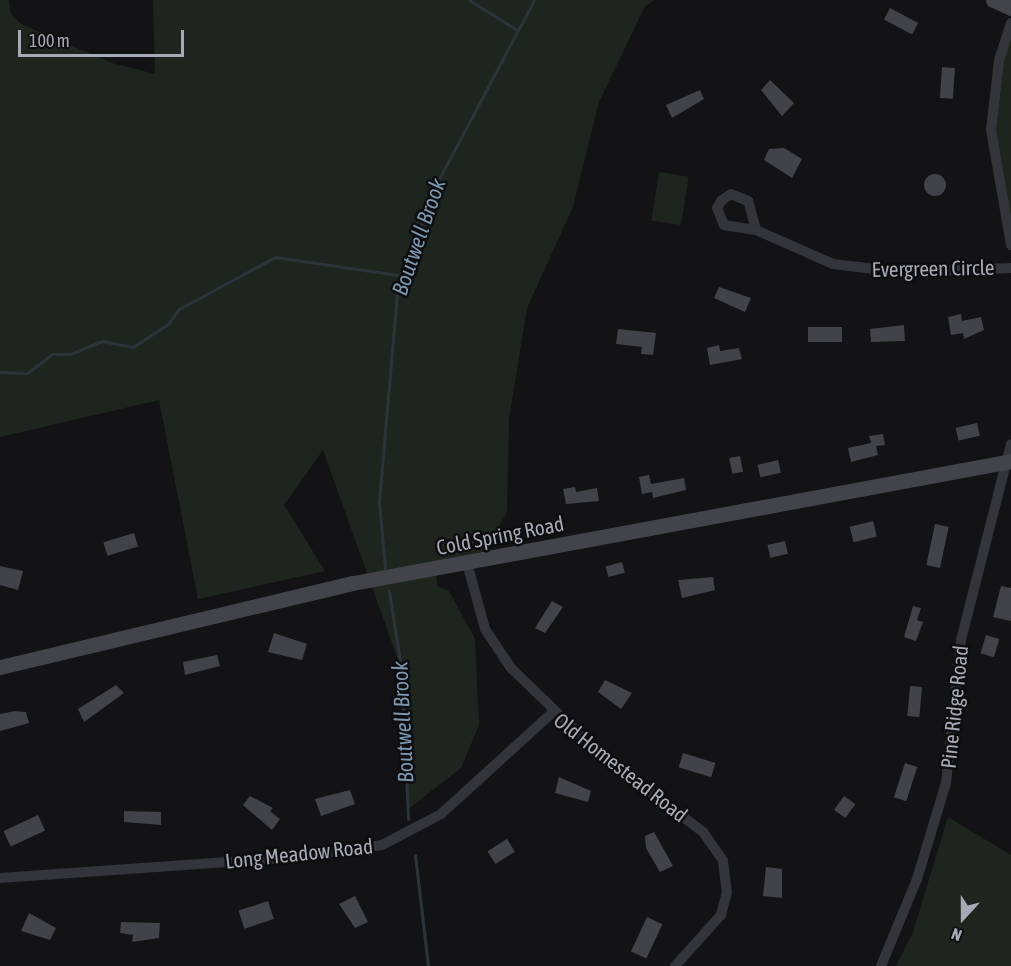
<!DOCTYPE html>
<html>
<head>
<meta charset="utf-8">
<style>
  body { margin:0 }
  #map { position:relative; width:1011px; height:966px; overflow:hidden; background:#131315; font-family:"Asap Condensed",sans-serif }
  div>[style] { position:absolute }
  [style*='--x'] { left:calc(var(--x)*1px); top:calc(var(--y)*1px); width:calc(var(--w)*1px); rotate:calc(var(--a)*1deg) }
  .green>* { inset:0; background:#1e251f; transform-origin:0 0 }
  .stream>* { height:3px; margin:-1.5px; padding:0 1.5px; transform-origin:1.5px; border-radius:1.5px; background:#2c343a }
  .building>* { inset:0; background:#424348; transform-origin:0 0 }
  .round { border-radius:50% }
  .street>* { height:10px; margin:-5px; padding:0 5px; transform-origin:5px; border-radius:5px; background:#34353a }
  .secondary>* { height:15px; margin:-7.5px; padding:0 7.5px; transform-origin:7.5px; border-radius:7.5px; background:#42444a }
  span { translate:-50% -50%; white-space:nowrap; text-align:center; line-height:1.15; -webkit-text-stroke:5px #0e0e10; paint-order:stroke }
  .street-label { font-size:21px; color:#a5aab5 }
  .water-label { font-size:22px; color:#7c97b0; font-style:italic }
  .north { position:absolute; left:933px; top:888px; width:60px; height:60px; -webkit-text-stroke:4px #0e0e10; paint-order:stroke; rotate:201deg; font-size:16px; font-weight:700; line-height:24px; text-align:center; color:#a5aab5 }
  .north::after { content:''; display:block; margin:auto; width:21px; height:27px; background:#a5aab5; clip-path:polygon(50% 0,100% 100%,50% 72%,0 100%) }
  .scale { position:absolute; left:18px; top:30px; width:166px; height:27px; box-sizing:border-box; border:3px solid #a5aab5; border-top:0; padding-left:8px; font-size:18px; line-height:21px; white-space:nowrap; color:#a5aab5; -webkit-text-stroke:4px #0e0e10; paint-order:stroke }
</style>
</head>
<body>
<div id="map">
  <div class="green">
    <i style="clip-path:polygon(0 0,9px 0,11px 14px,21px 24px,112px 63px,155px 74px,153px 0,655px 0,645px 6px,599px 102px,573px 207px,527px 308px,509px 419px,507px 512px,485px 551px,434px 561px,438px 587px,449px 591px,475px 639px,479px 725px,461px 768px,407px 810px,401px 668px,323px 450px,284px 505px,325px 571px,198px 599px,159px 400px,0 437px)"></i>
    <i style="clip-path:polygon(1011px 23px,1011px 249px,993px 156px,999px 60px)"></i>
    <i style="left:659px;top:172px;width:30px;height:49px;rotate:9deg"></i>
    <i style="clip-path:polygon(948px 817px,1011px 855px,1011px 966px,896px 966px,913px 932px)"></i>
  </div>
  <div class="stream">
    <i style="--x:469;--y:0;--w:57;--a:32"></i>
    <i style="--x:0;--y:372;--w:27;--a:2"></i>
    <i style="--x:27;--y:373;--w:31;--a:-37"></i>
    <i style="--x:52;--y:354;--w:18;--a:0"></i>
    <i style="--x:70;--y:354;--w:35;--a:-22"></i>
    <i style="--x:102;--y:341;--w:32;--a:11"></i>
    <i style="--x:133;--y:347;--w:42;--a:-33.3"></i>
    <i style="--x:168;--y:324;--w:19;--a:-54"></i>
    <i style="--x:179;--y:309;--w:109;--a:-28.4"></i>
    <i style="--x:275;--y:257;--w:129;--a:8.4"></i>
    <i style="--x:385;--y:568;--w:66;--a:-95.2"></i>
    <i style="--x:379;--y:502;--w:209;--a:-85.1"></i>
    <i style="--x:397;--y:294;--w:108;--a:-71.1"></i>
    <i style="--x:432;--y:192;--w:217;--a:-62"></i>
    <i style="--x:389;--y:591;--w:78;--a:81.1"></i>
    <i style="--x:401;--y:668;--w:151;--a:87.3"></i>
    <i style="--x:415;--y:855;--w:112;--a:83.3"></i>
  </div>
  <div class="building">
    <i style="left:890px;top:8px;width:32px;height:13px;rotate:28deg"></i>
    <i style="left:942px;top:67px;width:13px;height:31px;rotate:4deg"></i>
    <i style="clip-path:polygon(770px 80px,794px 103px,782px 116px,761px 90px)"></i>
    <i style="clip-path:polygon(700px 90px,704px 99px,672px 118px,666px 105px)"></i>
    <i style="clip-path:polygon(784px 148px,802px 159px,792px 178px,764px 160px,769px 149px)"></i>
    <i class="round" style="left:924px;top:174px;width:22px;height:22px"></i>
    <i style="clip-path:polygon(719px 287px,751px 298px,745px 312px,714px 298px)"></i>
    <i style="clip-path:polygon(961px 314px,962px 321px,981px 317px,984px 330px,964px 339px,963px 333px,951px 335px,948px 317px)"></i>
    <i style="clip-path:polygon(904px 325px,905px 341px,871px 342px,870px 329px)"></i>
    <i style="left:842px;top:327px;width:15px;height:34px;rotate:90deg"></i>
    <i style="clip-path:polygon(618px 329px,656px 333px,653px 355px,641px 354px,642px 347px,616px 344px)"></i>
    <i style="clip-path:polygon(719px 345px,720px 351px,739px 348px,742px 359px,710px 365px,707px 348px)"></i>
    <i style="left:977px;top:423px;width:13px;height:22px;rotate:77deg"></i>
    <i style="clip-path:polygon(883px 434px,885px 445px,876px 446px,878px 455px,851px 462px,848px 448px,871px 443px,869px 436px)"></i>
    <i style="left:740px;top:456px;width:16px;height:11px;rotate:79deg"></i>
    <i style="left:778px;top:460px;width:13px;height:21px;rotate:77deg"></i>
    <i style="clip-path:polygon(649px 475px,651px 484px,684px 478px,686px 490px,653px 498px,652px 492px,642px 494px,639px 477px)"></i>
    <i style="clip-path:polygon(575px 487px,576px 492px,597px 488px,599px 501px,566px 504px,563px 489px)"></i>
    <i style="left:873px;top:521px;width:16px;height:24px;rotate:76deg"></i>
    <i style="left:935px;top:524px;width:14px;height:42px;rotate:12deg"></i>
    <i style="left:134px;top:533px;width:14px;height:32px;rotate:73deg"></i>
    <i style="left:785px;top:541px;width:13px;height:18px;rotate:77deg"></i>
    <i style="left:622px;top:562px;width:11px;height:17px;rotate:75deg"></i>
    <i style="clip-path:polygon(0 566px,23px 571px,18px 590px,0 585px)"></i>
    <i style="clip-path:polygon(713px 577px,715px 590px,682px 598px,678px 580px)"></i>
    <i style="clip-path:polygon(1001px 586px,1011px 588px,1011px 621px,993px 617px)"></i>
    <i style="clip-path:polygon(552px 601px,563px 607px,545px 633px,535px 628px)"></i>
    <i style="clip-path:polygon(913px 606px,921px 608px,917px 620px,923px 622px,916px 641px,904px 637px)"></i>
    <i style="clip-path:polygon(274px 633px,307px 644px,302px 660px,268px 652px)"></i>
    <i style="left:986px;top:635px;width:14px;height:19px;rotate:17deg"></i>
    <i style="clip-path:polygon(217px 655px,220px 666px,185px 675px,183px 662px)"></i>
    <i style="clip-path:polygon(605px 680px,632px 693px,621px 709px,598px 692px)"></i>
    <i style="clip-path:polygon(116px 685px,124px 693px,84px 722px,78px 709px)"></i>
    <i style="left:910px;top:686px;width:12px;height:30px;rotate:5deg"></i>
    <i style="clip-path:polygon(15px 711px,26px 712px,29px 723px,0 731px,0 714px)"></i>
    <i style="left:683px;top:753px;width:34px;height:15px;rotate:17deg"></i>
    <i style="left:905px;top:763px;width:13px;height:36px;rotate:18deg"></i>
    <i style="clip-path:polygon(559px 777px,591px 791px,588px 802px,555px 793px)"></i>
    <i style="clip-path:polygon(350px 790px,355px 804px,321px 816px,315px 799px)"></i>
    <i style="clip-path:polygon(250px 796px,273px 808px,270px 811px,280px 819px,272px 830px,243px 805px)"></i>
    <i style="left:844px;top:796px;width:14px;height:17px;rotate:36deg"></i>
    <i style="clip-path:polygon(124px 811px,161px 812px,161px 825px,124px 822px)"></i>
    <i style="left:38px;top:815px;width:17px;height:38px;rotate:65deg"></i>
    <i style="clip-path:polygon(654px 832px,673px 866px,660px 872px,646px 848px,645px 836px)"></i>
    <i style="left:507px;top:839px;width:15px;height:23px;rotate:58deg"></i>
    <i style="clip-path:polygon(766px 867px,782px 869px,782px 898px,763px 896px)"></i>
    <i style="clip-path:polygon(355px 896px,368px 922px,355px 928px,339px 904px)"></i>
    <i style="left:268px;top:901px;width:19px;height:31px;rotate:72deg"></i>
    <i style="clip-path:polygon(29px 913px,56px 928px,50px 940px,21px 931px)"></i>
    <i style="left:647px;top:917px;width:17px;height:38px;rotate:25deg"></i>
    <i style="clip-path:polygon(121px 922px,160px 923px,159px 938px,132px 942px,133px 935px,120px 933px)"></i>
  </div>
  <div class="street">
    <i style="--x:1011;--y:23;--w:39;--a:108"></i>
    <i style="--x:999;--y:60;--w:70;--a:96.5"></i>
    <i style="--x:991;--y:130;--w:117;--a:80.1"></i>
    <i style="--x:756;--y:230;--w:30;--a:-105"></i>
    <i style="--x:748;--y:201;--w:18;--a:-158"></i>
    <i style="--x:731;--y:194;--w:11;--a:146"></i>
    <i style="--x:722;--y:200;--w:9;--a:122"></i>
    <i style="--x:717;--y:208;--w:18;--a:68"></i>
    <i style="--x:724;--y:225;--w:32;--a:9"></i>
    <i style="--x:756;--y:230;--w:84;--a:23.8"></i>
    <i style="--x:833;--y:264;--w:68;--a:6.7"></i>
    <i style="--x:901;--y:272;--w:110;--a:-2.1"></i>
    <i style="--x:467;--y:563;--w:68;--a:74.7"></i>
    <i style="--x:485;--y:629;--w:47;--a:56.3"></i>
    <i style="--x:511;--y:668;--w:122;--a:44"></i>
    <i style="--x:599;--y:753;--w:131;--a:37.2"></i>
    <i style="--x:703;--y:832;--w:35;--a:55"></i>
    <i style="--x:723;--y:861;--w:31;--a:83"></i>
    <i style="--x:727;--y:892;--w:24;--a:105"></i>
    <i style="--x:721;--y:915;--w:69;--a:132"></i>
    <i style="--x:0;--y:878;--w:289;--a:-4"></i>
    <i style="--x:288;--y:858;--w:95;--a:-7.9"></i>
    <i style="--x:382;--y:845;--w:67;--a:-27.7"></i>
    <i style="--x:441;--y:814;--w:150;--a:-42.3"></i>
    <i style="--x:881;--y:966;--w:94;--a:-67.5"></i>
    <i style="--x:917;--y:879;--w:100;--a:-73.2"></i>
    <i style="--x:946;--y:783;--w:144;--a:-84"></i>
    <i style="--x:961;--y:640;--w:202;--a:-75.7"></i>
  </div>
  <div class="secondary">
    <i style="--x:993;--y:0;--w:20;--a:24"></i>
    <i style="--x:0;--y:667;--w:363;--a:-13.4"></i>
    <i style="--x:353;--y:583;--w:669;--a:-10.5"></i>
  </div>
  <div class="street-label">
    <span style="left:933px;top:268px;rotate:-1deg">Evergreen Circle</span>
    <span style="left:500px;top:535px;rotate:-11deg">Cold Spring Road</span>
    <span style="left:954px;top:707px;rotate:-84deg">Pine Ridge Road</span>
    <span style="left:621px;top:767px;rotate:38deg">Old Homestead Road</span>
    <span style="left:299px;top:853px;rotate:-6deg">Long Meadow Road</span>
  </div>
  <div class="water-label">
    <span style="left:419px;top:237px;rotate:-71deg">Boutwell Brook</span>
    <span style="left:403px;top:722px;rotate:-93deg">Boutwell Brook</span>
  </div>
  <div class="north">N</div>
  <div class="scale">100 m</div>
</div>
</body>
</html>
